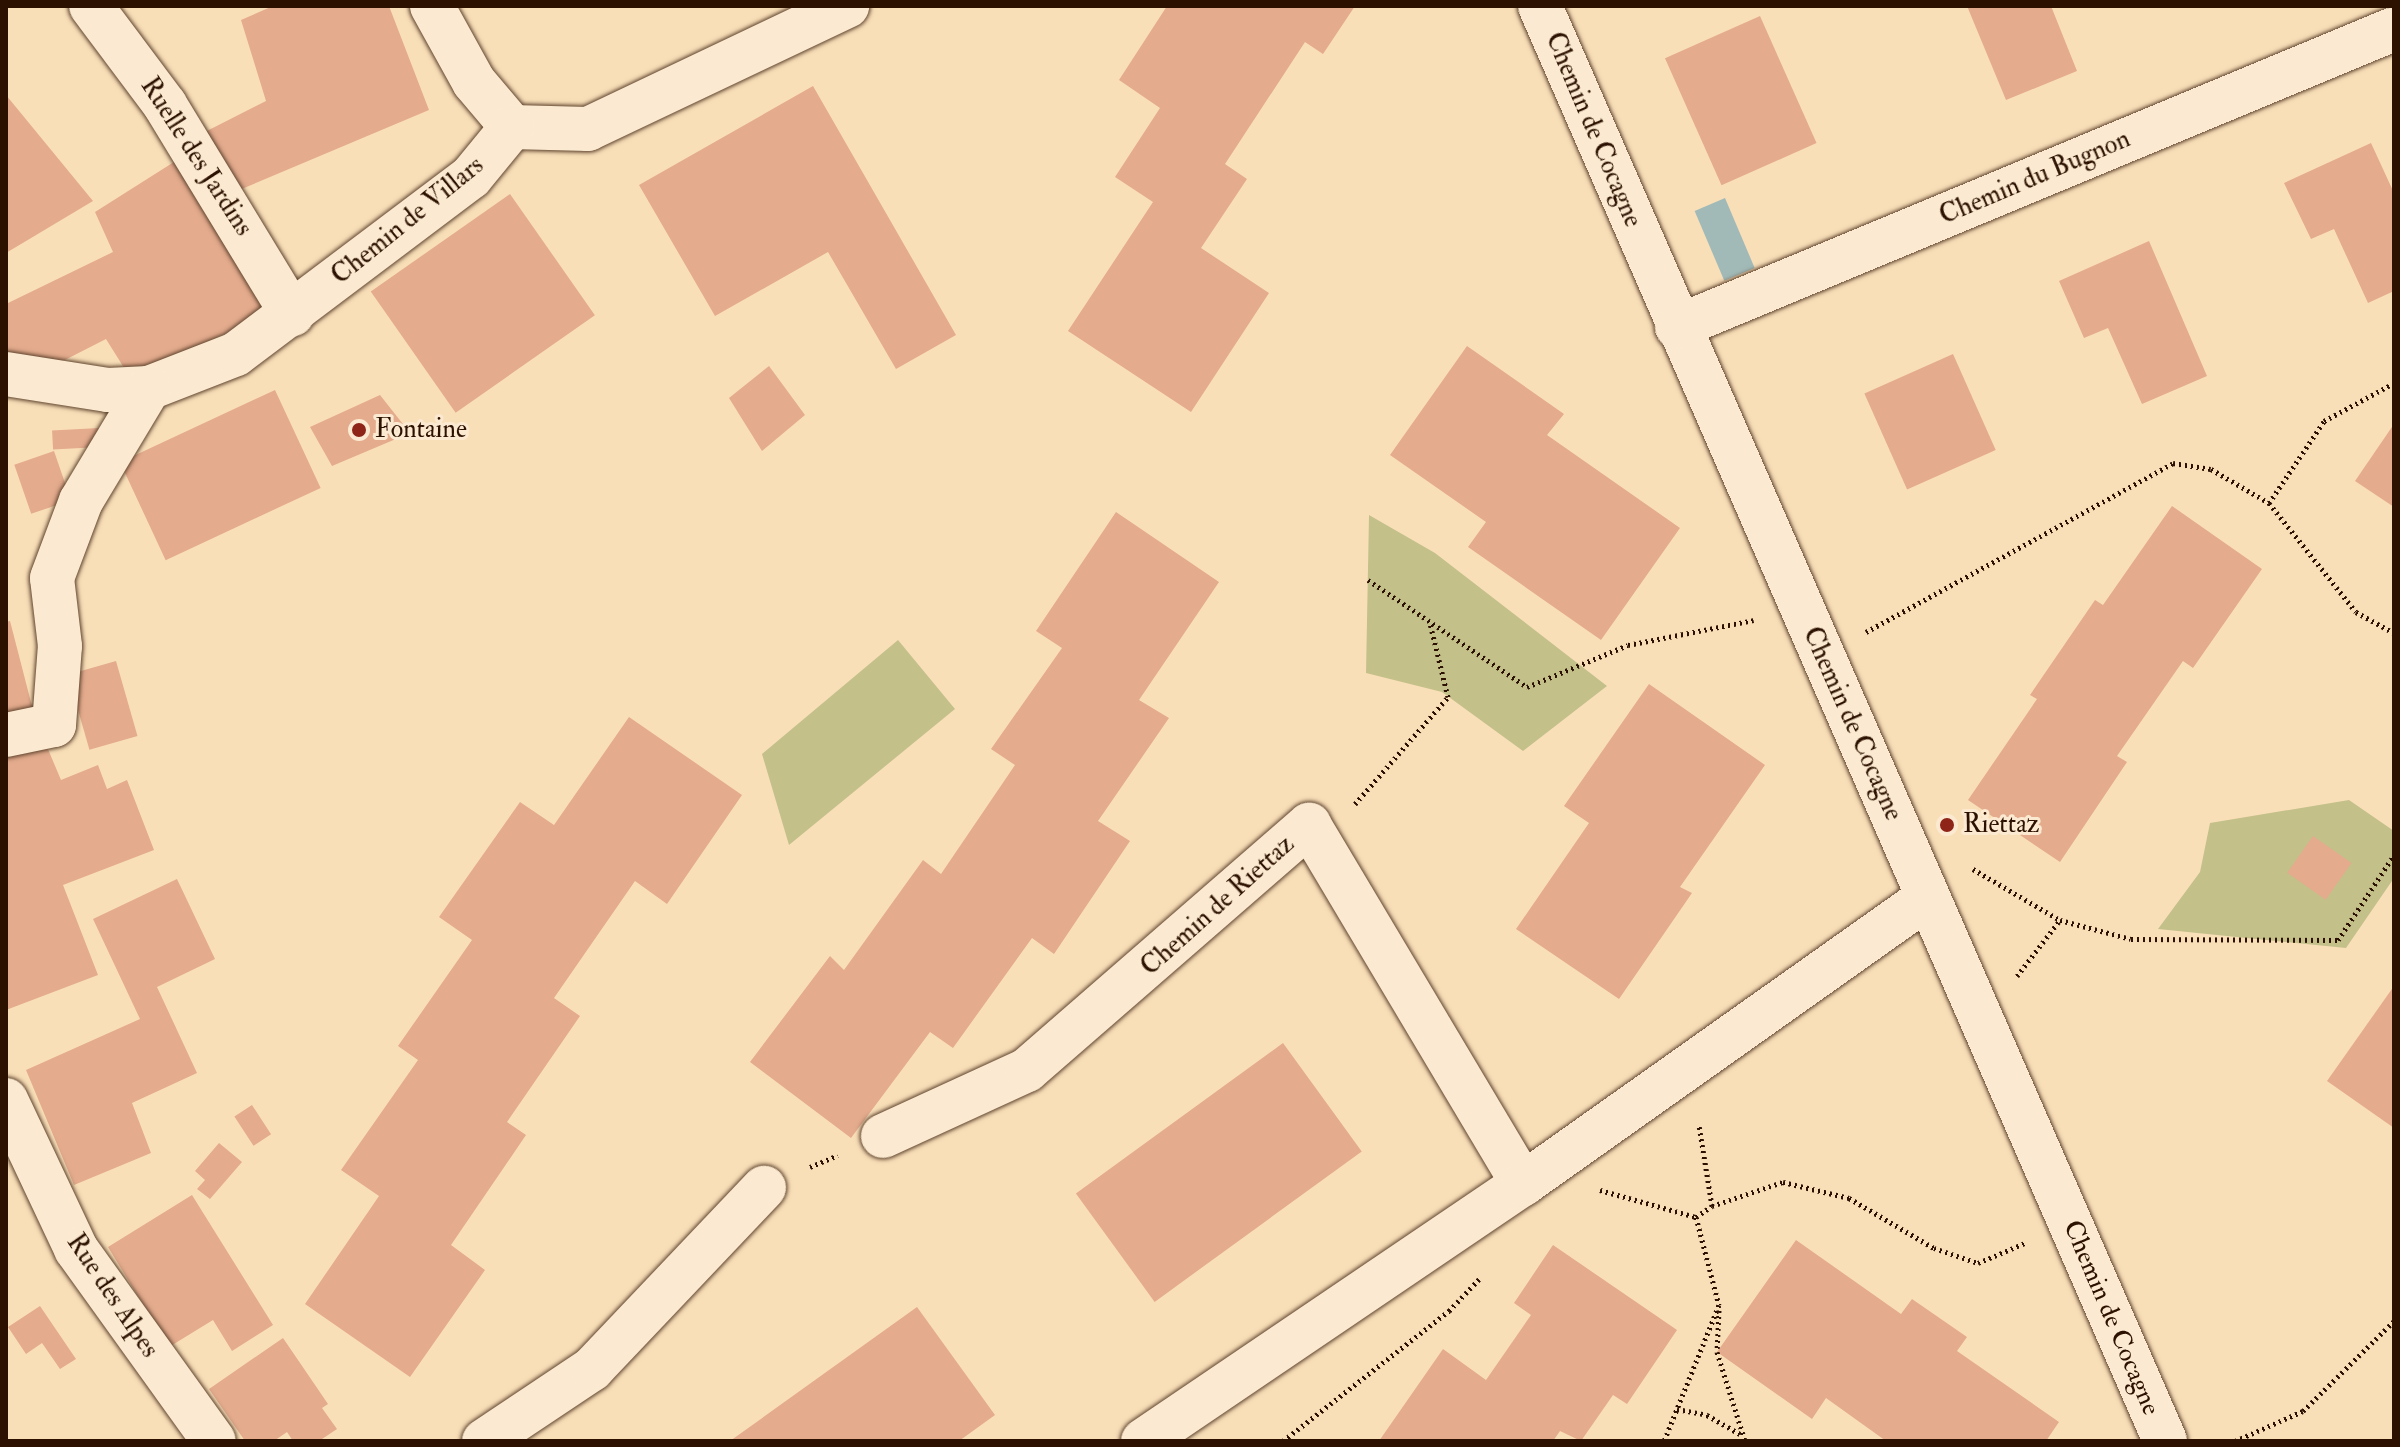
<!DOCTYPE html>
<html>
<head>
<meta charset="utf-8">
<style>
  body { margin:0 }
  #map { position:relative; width:2400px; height:1447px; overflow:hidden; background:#f9dfb8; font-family:"IM FELL Double Pica",serif }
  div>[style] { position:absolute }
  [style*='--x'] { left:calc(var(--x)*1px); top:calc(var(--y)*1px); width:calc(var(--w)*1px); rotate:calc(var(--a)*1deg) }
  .green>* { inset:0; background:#c4c08a }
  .water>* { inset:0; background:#a1bab8; transform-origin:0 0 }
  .building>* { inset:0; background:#e4ab8d; transform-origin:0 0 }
  .path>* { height:5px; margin-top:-2.5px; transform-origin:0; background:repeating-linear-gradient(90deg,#2c1100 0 2px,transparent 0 6px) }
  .roads { filter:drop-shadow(0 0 2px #5f442e) drop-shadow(0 0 2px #5f442e) }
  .minor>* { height:44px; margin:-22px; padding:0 22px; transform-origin:22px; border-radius:22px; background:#fbead1 }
  .dots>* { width:22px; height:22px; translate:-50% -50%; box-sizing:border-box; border:4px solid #fbead1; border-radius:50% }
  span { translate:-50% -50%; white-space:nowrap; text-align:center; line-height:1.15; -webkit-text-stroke:6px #fbead1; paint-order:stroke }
  .street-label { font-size:26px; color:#2c1100 }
  .poi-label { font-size:26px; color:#2c1100 }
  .left { translate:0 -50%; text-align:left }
  .frame { position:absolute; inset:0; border:8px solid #2c1100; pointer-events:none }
</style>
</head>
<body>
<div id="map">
  <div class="green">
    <i style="clip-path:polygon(1369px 515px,1435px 553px,1607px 686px,1523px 751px,1442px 692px,1366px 673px)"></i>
    <i style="clip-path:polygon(898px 640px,955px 709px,789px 845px,762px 754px)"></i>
    <i style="clip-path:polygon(2349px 800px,2394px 831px,2394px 878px,2346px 948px,2158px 929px,2200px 872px,2210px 823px)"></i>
  </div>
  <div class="water">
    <i style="left:1725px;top:198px;width:76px;height:33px;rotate:67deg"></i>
  </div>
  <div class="building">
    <i style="clip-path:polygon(273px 6px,389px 6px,429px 110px,230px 194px,195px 137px,266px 101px,241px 20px)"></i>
    <i style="clip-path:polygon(1167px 6px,1355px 6px,1323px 54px,1305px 42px,1225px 164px,1247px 179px,1201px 248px,1269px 293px,1191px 412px,1068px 331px,1153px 202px,1115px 177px,1160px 108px,1119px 80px)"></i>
    <i style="clip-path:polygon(1967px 6px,2051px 6px,2077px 71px,2006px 100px)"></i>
    <i style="left:1760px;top:16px;width:139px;height:104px;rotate:66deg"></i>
    <i style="clip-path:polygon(813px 86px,956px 335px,896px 369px,828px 252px,715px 316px,639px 185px)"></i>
    <i style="clip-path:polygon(6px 95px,93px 201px,6px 253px)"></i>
    <i style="clip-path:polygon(2371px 143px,2394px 193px,2394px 291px,2368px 303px,2334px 229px,2311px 239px,2284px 183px)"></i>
    <i style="clip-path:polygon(185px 155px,268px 313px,131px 379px,106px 339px,55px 365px,6px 367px,6px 304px,113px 252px,95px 212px)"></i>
    <i style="left:510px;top:194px;width:148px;height:170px;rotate:55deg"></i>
    <i style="clip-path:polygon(2149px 241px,2207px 376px,2142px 404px,2108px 328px,2084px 338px,2059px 281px)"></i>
    <i style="clip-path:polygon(1467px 346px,1564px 414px,1547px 435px,1680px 528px,1601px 640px,1468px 547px,1486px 522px,1390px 455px)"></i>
    <i style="left:1953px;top:354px;width:105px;height:97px;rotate:66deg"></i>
    <i style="clip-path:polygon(769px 366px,805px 415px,762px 451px,729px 398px)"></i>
    <i style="left:275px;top:390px;width:108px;height:171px;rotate:65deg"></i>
    <i style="clip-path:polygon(380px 395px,410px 433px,332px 466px,310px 427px)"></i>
    <i style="clip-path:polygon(2394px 424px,2394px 507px,2355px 481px)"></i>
    <i style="left:99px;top:428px;width:19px;height:47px;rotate:87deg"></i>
    <i style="left:54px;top:451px;width:52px;height:42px;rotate:71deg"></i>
    <i style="clip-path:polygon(2172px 506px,2262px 569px,2193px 668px,2183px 661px,2117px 756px,2127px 762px,2060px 862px,1968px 800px,2037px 699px,2030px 695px,2095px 600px,2103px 605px)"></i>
    <i style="clip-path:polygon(1116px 512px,1219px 582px,1139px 700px,1169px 718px,1098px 821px,1130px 841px,1054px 954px,1032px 938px,953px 1048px,930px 1032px,851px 1138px,750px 1062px,830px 956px,844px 970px,923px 860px,941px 874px,1015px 765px,991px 749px,1062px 648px,1036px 631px)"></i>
    <i style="clip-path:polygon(10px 621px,33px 710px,6px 717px,6px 622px)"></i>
    <i style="left:116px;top:661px;width:78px;height:50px;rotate:74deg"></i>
    <i style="clip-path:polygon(1649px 684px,1765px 765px,1680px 887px,1692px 893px,1619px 999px,1516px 929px,1589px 823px,1564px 806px)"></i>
    <i style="clip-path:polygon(629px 717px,742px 795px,667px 904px,635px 881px,554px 998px,580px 1016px,507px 1122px,526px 1135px,451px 1245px,485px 1270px,410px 1377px,305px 1304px,379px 1196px,341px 1170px,418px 1060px,398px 1046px,472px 940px,439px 917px,520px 802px,554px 825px)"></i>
    <i style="clip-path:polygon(45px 742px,61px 780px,98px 765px,107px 789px,127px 780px,154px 850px,63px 885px,98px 975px,6px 1010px,6px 756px)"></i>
    <i style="left:2313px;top:836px;width:47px;height:45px;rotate:35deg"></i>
    <i style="clip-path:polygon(177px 879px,215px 959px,157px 987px,197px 1073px,132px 1103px,151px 1153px,74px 1185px,26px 1070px,140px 1019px,93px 919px)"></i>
    <i style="clip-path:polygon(2394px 986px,2394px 1128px,2327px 1081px)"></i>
    <i style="left:1283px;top:1043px;width:134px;height:256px;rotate:54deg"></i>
    <i style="left:252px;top:1105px;width:35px;height:21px;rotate:57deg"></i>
    <i style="clip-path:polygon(219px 1143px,242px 1162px,210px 1199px,197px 1189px,205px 1180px,195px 1171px)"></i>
    <i style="clip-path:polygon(192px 1195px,273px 1325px,232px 1351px,213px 1320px,169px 1347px,108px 1247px)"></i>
    <i style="clip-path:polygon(1796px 1240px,1901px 1314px,1912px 1299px,1967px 1337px,1957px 1351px,2059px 1422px,2046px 1441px,1886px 1441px,1826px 1398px,1812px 1419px,1717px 1352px)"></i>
    <i style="clip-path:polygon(1553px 1245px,1677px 1330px,1627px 1404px,1613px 1395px,1581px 1441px,1560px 1431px,1553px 1441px,1379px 1441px,1443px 1349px,1486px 1380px,1531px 1315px,1514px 1303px)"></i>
    <i style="clip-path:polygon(40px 1306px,76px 1359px,60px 1369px,42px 1343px,26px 1354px,8px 1327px)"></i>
    <i style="clip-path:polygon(917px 1307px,995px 1415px,959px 1441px,730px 1441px)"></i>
    <i style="clip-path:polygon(283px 1338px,328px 1404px,322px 1408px,337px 1429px,319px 1441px,293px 1441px,287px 1432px,274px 1441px,245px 1441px,209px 1389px)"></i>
  </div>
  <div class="path">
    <i style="--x:2269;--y:503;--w:139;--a:51.4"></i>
    <i style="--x:2356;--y:612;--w:43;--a:28.9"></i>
    <i style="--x:1368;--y:580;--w:192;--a:33.9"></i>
    <i style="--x:1527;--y:687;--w:109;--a:-22.6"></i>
    <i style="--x:1628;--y:645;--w:128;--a:-11.2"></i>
    <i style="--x:1866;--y:632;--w:350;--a:-28.8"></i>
    <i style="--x:2173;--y:463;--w:38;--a:9"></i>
    <i style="--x:2211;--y:469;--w:67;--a:30.4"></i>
    <i style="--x:2269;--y:503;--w:99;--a:-56.1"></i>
    <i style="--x:2324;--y:421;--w:80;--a:-28.5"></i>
    <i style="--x:1355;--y:804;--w:142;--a:-49"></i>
    <i style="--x:1448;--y:697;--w:76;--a:-103.7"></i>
    <i style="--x:1973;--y:869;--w:101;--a:30.4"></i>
    <i style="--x:2060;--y:920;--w:73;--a:15"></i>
    <i style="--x:2131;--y:939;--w:207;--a:0.3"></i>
    <i style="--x:2338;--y:940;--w:102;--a:-56.6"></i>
    <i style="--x:2017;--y:976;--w:71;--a:-52.5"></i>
    <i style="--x:810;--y:1167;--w:30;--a:-23"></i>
    <i style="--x:1600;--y:1190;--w:100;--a:15.7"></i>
    <i style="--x:1696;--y:1217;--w:91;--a:75.4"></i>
    <i style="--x:1719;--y:1305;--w:147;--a:112"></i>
    <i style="--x:1712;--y:1206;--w:75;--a:-18.7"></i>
    <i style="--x:1783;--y:1182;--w:68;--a:13.6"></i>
    <i style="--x:1849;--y:1198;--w:99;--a:30.5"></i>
    <i style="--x:1934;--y:1248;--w:46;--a:18.8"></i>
    <i style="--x:1978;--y:1263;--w:51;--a:-23.1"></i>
    <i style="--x:1696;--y:1217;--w:19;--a:-35"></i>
    <i style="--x:1712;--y:1206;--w:82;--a:-99.1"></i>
    <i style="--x:1719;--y:1310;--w:42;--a:92.7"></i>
    <i style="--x:1717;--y:1352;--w:93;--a:72.5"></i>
    <i style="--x:1677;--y:1409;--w:31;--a:11"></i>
    <i style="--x:1707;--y:1415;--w:38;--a:30"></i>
    <i style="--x:1283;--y:1441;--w:211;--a:-38.1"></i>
    <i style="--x:1449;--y:1311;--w:44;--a:-46.8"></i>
    <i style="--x:2235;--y:1441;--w:74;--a:-23.8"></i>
    <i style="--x:2303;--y:1411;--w:128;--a:-44.7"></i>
  </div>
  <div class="roads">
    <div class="minor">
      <i style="--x:91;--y:6;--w:124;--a:53.2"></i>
      <i style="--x:165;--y:105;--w:245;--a:58.7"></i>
      <i style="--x:432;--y:6;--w:87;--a:61.1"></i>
      <i style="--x:474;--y:82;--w:59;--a:49.8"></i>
      <i style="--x:1540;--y:6;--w:1565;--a:66.46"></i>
      <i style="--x:512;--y:127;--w:76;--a:1.5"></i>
      <i style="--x:588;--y:129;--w:287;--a:-25.4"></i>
      <i style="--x:1677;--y:327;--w:776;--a:-22.57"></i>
      <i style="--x:6;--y:374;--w:103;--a:8.9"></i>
      <i style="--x:108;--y:390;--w:41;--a:-2.8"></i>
      <i style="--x:149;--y:388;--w:93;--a:-21.3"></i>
      <i style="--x:236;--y:354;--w:294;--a:-37"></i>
      <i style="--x:471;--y:177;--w:65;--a:-50.6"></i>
      <i style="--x:6;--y:735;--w:49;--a:-11.8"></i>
      <i style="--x:54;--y:725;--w:79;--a:-85.7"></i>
      <i style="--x:60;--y:646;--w:68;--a:-96.7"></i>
      <i style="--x:52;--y:578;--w:82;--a:-69.4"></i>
      <i style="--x:81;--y:501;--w:132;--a:-59"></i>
      <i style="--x:6;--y:1100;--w:165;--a:64.8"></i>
      <i style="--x:76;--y:1249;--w:236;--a:54.3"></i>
      <i style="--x:883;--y:1136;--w:158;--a:-24.6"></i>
      <i style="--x:1027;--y:1070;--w:374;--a:-41"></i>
      <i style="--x:1309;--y:825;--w:418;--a:59.2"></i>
      <i style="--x:484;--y:1441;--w:130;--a:-33.7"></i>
      <i style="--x:592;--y:1369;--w:250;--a:-46.5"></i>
      <i style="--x:1143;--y:1441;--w:459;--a:-34.1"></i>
      <i style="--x:1523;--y:1184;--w:495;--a:-35.3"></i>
    </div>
  </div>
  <div class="dots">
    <i style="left:359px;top:430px;background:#8f2418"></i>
    <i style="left:1947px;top:825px;background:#8f2418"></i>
  </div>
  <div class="street-label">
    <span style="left:1593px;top:130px;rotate:67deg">Chemin de Cocagne</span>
    <span style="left:196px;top:157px;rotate:57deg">Ruelle des Jardins</span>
    <span style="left:2035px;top:178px;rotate:-23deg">Chemin du Bugnon</span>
    <span style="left:408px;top:221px;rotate:-39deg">Chemin de Villars</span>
    <span style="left:1852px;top:724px;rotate:66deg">Chemin de Cocagne</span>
    <span style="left:1218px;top:906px;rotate:-42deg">Chemin de Riettaz</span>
    <span style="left:112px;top:1296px;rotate:56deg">Rue des Alpes</span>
    <span style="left:2111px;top:1318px;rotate:67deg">Chemin de Cocagne</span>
  </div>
  <div class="poi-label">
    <span class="left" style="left:375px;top:430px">Fontaine</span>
    <span class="left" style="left:1963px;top:825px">Riettaz</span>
  </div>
  <div class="frame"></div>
</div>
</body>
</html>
